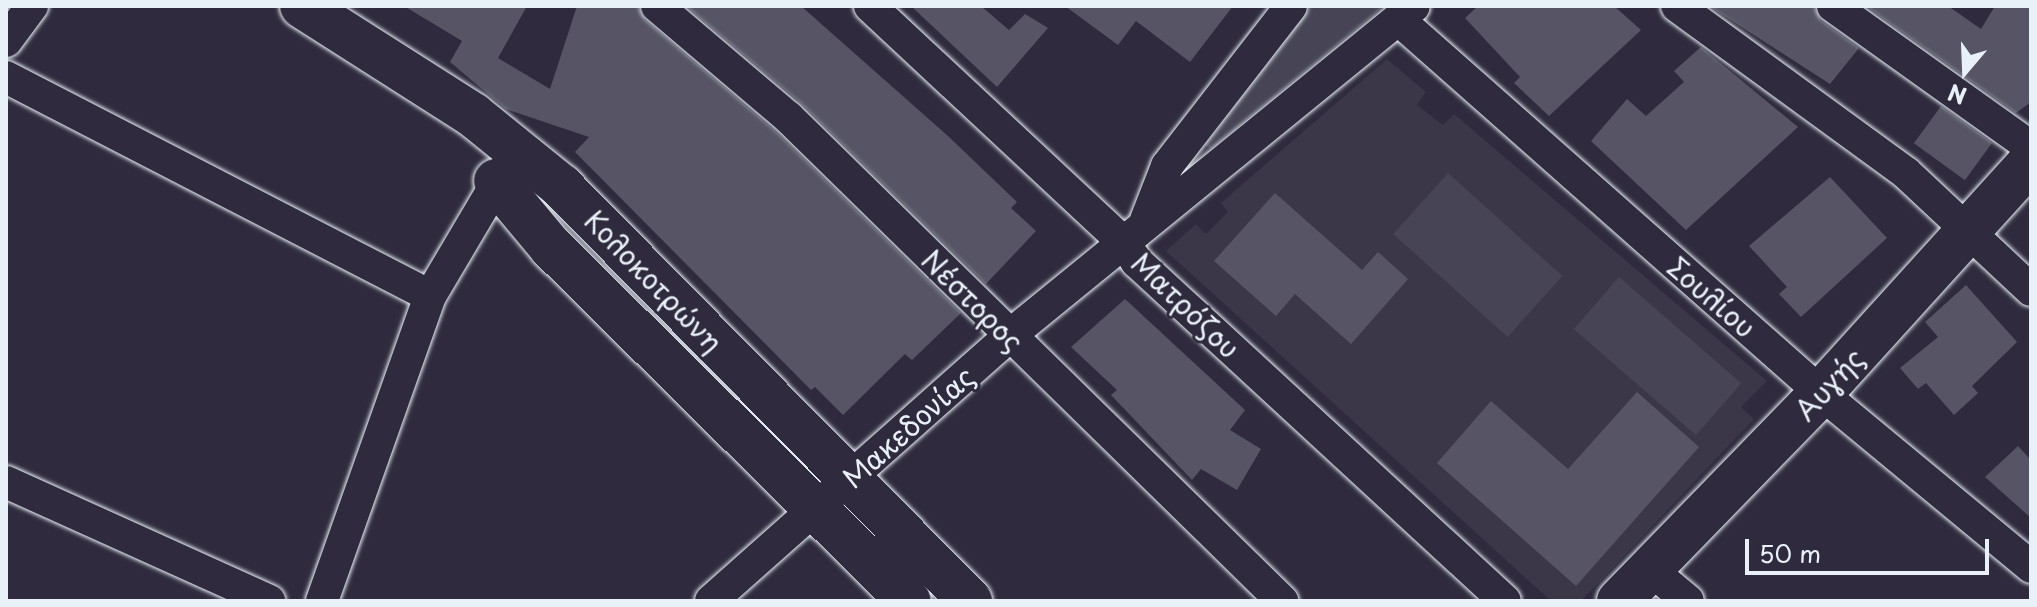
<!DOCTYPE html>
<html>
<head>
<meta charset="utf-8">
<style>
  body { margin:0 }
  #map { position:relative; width:2037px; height:607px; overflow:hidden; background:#2f2a3d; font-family:"Playpen Sans",sans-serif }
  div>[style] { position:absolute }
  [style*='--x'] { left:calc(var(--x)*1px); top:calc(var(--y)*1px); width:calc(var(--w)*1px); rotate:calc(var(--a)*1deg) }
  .built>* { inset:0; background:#3b3749 }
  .green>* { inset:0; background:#464455; transform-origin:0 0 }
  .building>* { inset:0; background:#575565; transform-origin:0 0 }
  .roads { filter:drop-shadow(0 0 2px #e8f1f8) drop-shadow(0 0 2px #e8f1f8) }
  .street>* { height:32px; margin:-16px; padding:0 16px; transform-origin:16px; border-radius:16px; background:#2f2a3d }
  .secondary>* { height:44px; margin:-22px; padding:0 22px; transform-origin:22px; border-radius:22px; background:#2f2a3d }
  span { translate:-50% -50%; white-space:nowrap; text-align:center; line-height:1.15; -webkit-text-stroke:6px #2f2a3d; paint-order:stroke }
  .street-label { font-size:28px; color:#e8f1f8 }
  .frame { position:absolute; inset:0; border:8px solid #e8f1f8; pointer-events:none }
  .north { position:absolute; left:1925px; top:32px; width:80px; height:80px; -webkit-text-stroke:6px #2f2a3d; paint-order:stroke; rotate:199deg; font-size:22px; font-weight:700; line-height:32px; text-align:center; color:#e8f1f8 }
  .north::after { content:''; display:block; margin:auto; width:28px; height:36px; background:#e8f1f8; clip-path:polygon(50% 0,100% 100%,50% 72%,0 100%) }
  .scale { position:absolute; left:1745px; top:539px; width:244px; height:36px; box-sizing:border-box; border:4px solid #e8f1f8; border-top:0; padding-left:10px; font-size:24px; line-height:28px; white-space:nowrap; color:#e8f1f8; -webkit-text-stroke:6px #2f2a3d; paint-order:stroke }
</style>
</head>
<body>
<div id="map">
  <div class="built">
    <i style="clip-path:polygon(1387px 59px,1426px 92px,1417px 105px,1443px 125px,1454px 114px,1767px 381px,1741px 407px,1754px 419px,1581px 601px,1551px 601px,1166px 251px,1196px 224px,1206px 234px,1228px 212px,1221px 203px)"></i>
  </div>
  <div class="green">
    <i style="clip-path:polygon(1311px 6px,1384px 6px,1210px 149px,1205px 145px)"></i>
    <i style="left:1448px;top:173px;width:154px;height:82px;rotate:42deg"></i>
    <i style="left:1619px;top:277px;width:162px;height:69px;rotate:41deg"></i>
  </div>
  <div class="building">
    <i style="clip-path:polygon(404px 6px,527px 6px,498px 58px,550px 89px,577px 6px,638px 6px,645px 20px,775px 131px,961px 313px,912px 360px,905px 354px,843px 415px,815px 387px,811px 390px,575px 152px,589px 137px,506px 109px,450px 62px,462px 41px)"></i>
    <i style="clip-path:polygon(686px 6px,801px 6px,948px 136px,1017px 202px,1011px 208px,1036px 231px,986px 284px,801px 103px)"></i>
    <i style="clip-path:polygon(911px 6px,981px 6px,1009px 30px,1025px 14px,1048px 28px,997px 87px)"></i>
    <i style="clip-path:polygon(1065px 6px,1233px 6px,1190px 62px,1136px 21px,1118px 45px)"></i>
    <i style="clip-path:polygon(1478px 6px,1614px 6px,1641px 30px,1549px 116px,1514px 83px,1520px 77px,1465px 18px)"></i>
    <i style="clip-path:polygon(1709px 6px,1814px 6px,1821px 21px,1859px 48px,1830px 84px)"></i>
    <i style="clip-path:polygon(1866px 6px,1948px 6px,1981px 29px,1995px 6px,2031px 6px,2031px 102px,2016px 113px)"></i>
    <i style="clip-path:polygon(1701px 47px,1798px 127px,1686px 230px,1591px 141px,1627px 99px,1646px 116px,1684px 82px,1674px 71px)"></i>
    <i style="left:1941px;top:106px;width:63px;height:46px;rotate:36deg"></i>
    <i style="clip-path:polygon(1830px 177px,1887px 238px,1801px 317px,1779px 294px,1787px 287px,1749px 246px)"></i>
    <i style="clip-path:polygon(1275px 193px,1362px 270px,1378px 252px,1408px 279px,1351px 344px,1295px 294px,1276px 316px,1214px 261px)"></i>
    <i style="clip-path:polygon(1966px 285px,2017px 342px,1972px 386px,1978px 393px,1954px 415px,1926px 383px,1918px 389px,1900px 368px,1938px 337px,1925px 322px)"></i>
    <i style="clip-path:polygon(1125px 299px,1245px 410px,1230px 430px,1261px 449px,1237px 490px,1201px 469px,1192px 480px,1111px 395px,1117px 390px,1071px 347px)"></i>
    <i style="clip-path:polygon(1637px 392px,1699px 447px,1576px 586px,1437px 463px,1491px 401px,1568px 469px)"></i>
    <i style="clip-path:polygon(2018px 446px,2031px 460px,2031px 518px,1985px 477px)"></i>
  </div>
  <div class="roads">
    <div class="street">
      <i style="--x:657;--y:6;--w:172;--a:40.3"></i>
      <i style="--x:788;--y:117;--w:692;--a:44.41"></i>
      <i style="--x:870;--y:6;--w:347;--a:43"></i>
      <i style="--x:1124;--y:243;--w:23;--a:56"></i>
      <i style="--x:1137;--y:262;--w:500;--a:42.65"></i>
      <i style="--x:1677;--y:6;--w:283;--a:36.1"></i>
      <i style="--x:1906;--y:173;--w:171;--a:43.1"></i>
      <i style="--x:1833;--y:6;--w:243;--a:35.5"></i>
      <i style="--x:1399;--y:20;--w:563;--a:41.47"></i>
      <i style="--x:1821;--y:393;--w:273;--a:39.6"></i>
      <i style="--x:6;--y:41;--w:44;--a:-53.4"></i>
      <i style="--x:6;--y:77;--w:477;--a:27.3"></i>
      <i style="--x:1146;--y:220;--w:58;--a:-68.7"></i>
      <i style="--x:1167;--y:166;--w:202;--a:-52.2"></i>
      <i style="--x:6;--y:482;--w:289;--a:24.3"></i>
      <i style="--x:1651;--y:570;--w:48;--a:40"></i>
      <i style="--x:322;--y:601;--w:324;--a:-70.5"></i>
      <i style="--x:430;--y:296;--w:153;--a:-59.4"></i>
      <i style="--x:711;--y:601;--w:399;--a:-41.6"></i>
      <i style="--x:1009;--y:336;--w:522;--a:-39.17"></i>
    </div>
    <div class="secondary">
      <i style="--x:302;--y:6;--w:203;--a:32.5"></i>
      <i style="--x:473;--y:115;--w:113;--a:38.9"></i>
      <i style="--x:561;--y:186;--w:583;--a:45.42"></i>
      <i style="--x:496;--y:181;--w:86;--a:50.2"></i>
      <i style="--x:551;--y:247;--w:503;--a:44.68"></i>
      <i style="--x:1619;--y:601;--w:290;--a:-45.8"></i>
      <i style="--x:1821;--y:393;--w:313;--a:-47.8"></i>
    </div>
  </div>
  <div class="street-label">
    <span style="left:654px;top:281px;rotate:46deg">Κολοκοτρώνη</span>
    <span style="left:1712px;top:297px;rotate:41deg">Σουλίου</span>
    <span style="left:973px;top:300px;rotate:45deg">Νέστορος</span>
    <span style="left:1186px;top:305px;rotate:44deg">Ματρόζου</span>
    <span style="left:1829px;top:384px;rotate:-47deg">Αυγής</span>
    <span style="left:908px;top:427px;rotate:-42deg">Μακεδονίας</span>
  </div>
  <div class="frame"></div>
  <div class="north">N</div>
  <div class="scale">50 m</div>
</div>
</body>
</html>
